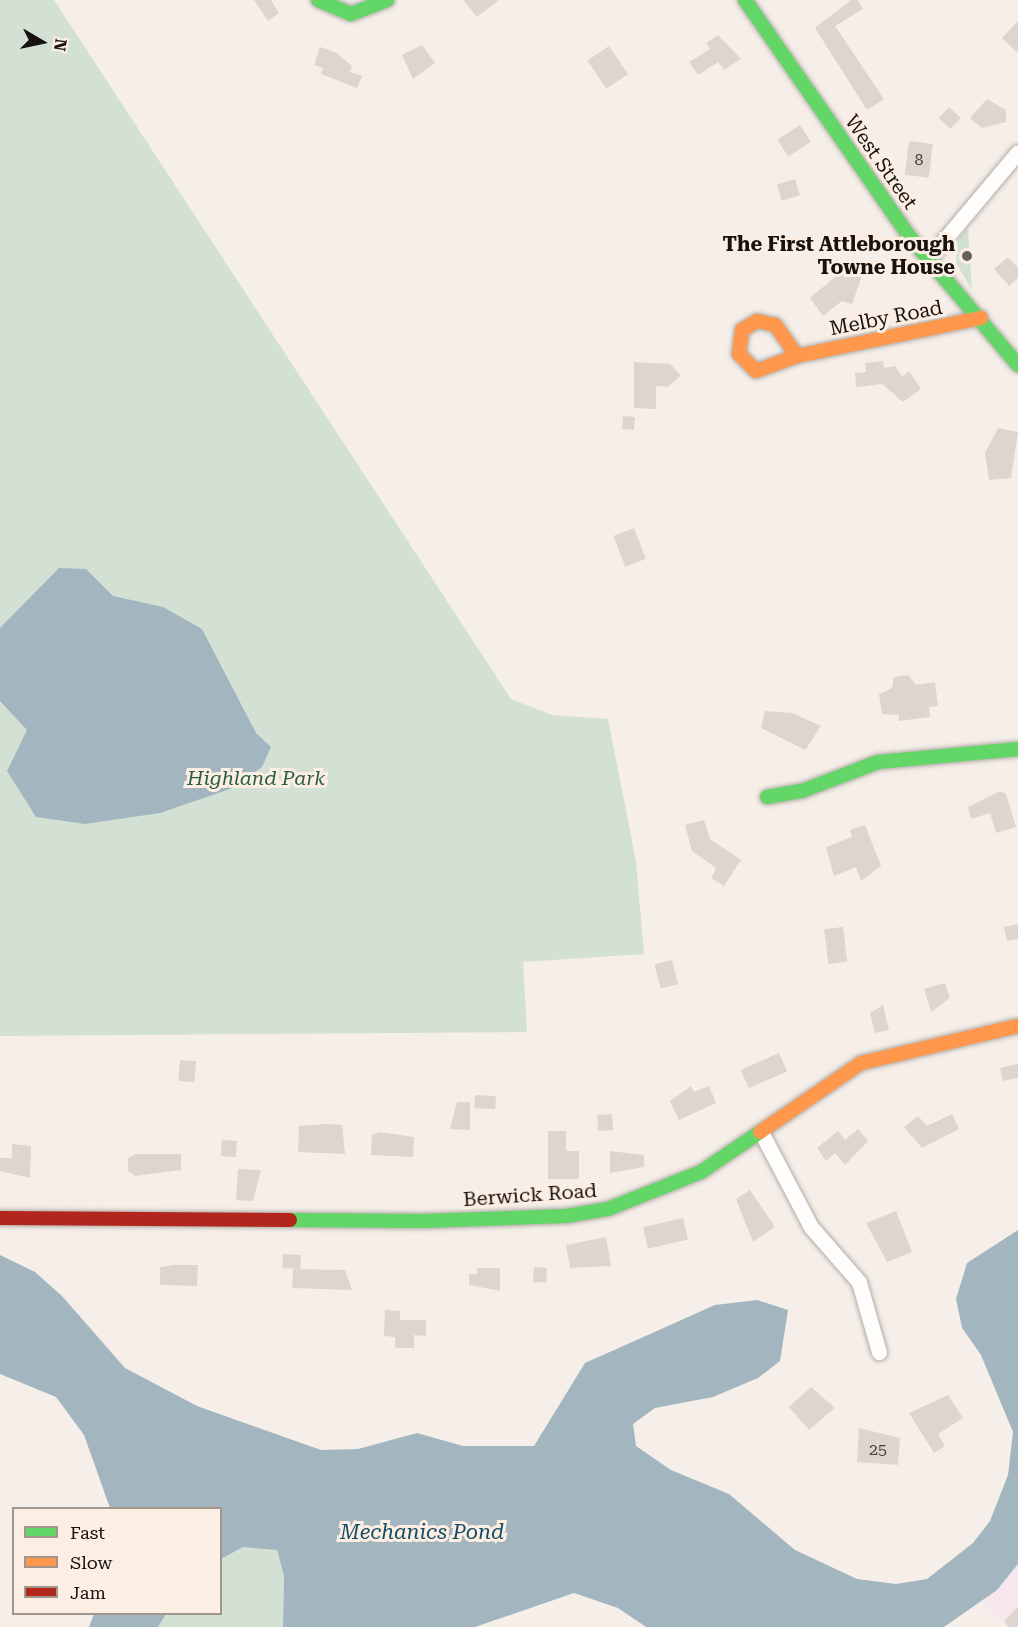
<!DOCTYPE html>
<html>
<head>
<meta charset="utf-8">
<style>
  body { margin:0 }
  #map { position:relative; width:1018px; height:1627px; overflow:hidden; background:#f6efe9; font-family:"Roboto Serif",serif }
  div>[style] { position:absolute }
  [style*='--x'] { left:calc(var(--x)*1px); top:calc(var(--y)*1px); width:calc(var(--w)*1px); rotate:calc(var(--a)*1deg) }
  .commercial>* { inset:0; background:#f5e7ed }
  .green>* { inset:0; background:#d3e1d5 }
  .water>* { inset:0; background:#a3b6bf }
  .building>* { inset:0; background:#ddd5ce; transform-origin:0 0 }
  .roads { filter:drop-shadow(0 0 2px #b2ada8) drop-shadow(0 0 2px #b2ada8) }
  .street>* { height:15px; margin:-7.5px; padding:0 7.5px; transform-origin:7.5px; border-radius:7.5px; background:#fefdfc }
  .fast>* { height:14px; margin:-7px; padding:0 7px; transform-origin:7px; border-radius:7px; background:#63d668 }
  .slow>* { height:14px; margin:-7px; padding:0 7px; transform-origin:7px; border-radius:7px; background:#ff974d }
  .jam>* { height:14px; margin:-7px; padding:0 7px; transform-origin:7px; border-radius:7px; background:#b3261e }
  .dots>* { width:16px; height:16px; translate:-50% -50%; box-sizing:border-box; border:3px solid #fceee3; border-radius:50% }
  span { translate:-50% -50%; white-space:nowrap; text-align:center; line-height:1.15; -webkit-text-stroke:6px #fceee3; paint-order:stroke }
  .number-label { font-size:16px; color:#48433f }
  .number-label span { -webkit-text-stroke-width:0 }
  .street-label { font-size:20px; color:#17120f }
  .poi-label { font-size:20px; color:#17120f; font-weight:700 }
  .right { translate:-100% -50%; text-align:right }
  .park-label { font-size:20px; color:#295e45; font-style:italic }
  .water-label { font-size:21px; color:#124c65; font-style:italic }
  .legend { position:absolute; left:12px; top:1507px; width:210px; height:108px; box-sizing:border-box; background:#fceee3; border:2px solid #a0968e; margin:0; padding:8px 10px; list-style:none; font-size:18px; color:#17120f }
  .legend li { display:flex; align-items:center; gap:12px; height:30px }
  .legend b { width:30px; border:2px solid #a0968e }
  .north { position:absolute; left:12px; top:12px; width:60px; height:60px; -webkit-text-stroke:4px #fceee3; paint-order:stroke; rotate:99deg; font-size:16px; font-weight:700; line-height:24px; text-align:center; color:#17120f }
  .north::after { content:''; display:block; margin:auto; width:21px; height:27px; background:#17120f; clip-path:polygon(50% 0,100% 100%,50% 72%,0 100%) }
</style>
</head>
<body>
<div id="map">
  <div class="commercial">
    <i style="clip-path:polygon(1018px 1564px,1018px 1627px,1007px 1627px,982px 1602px)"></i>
  </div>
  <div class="green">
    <i style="clip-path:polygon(0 0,54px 0,511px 699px,552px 715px,608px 719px,636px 861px,644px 954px,523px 962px,527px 1032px,0 1036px)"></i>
    <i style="clip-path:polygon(968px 228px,972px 290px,956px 263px,958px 240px)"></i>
    <i style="clip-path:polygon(261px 1546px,277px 1550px,284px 1576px,283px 1627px,158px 1627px,166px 1614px,220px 1614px,220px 1559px,243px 1547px)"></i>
  </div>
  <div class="water">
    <i style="clip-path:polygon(59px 568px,86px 569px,113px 596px,163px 607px,202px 629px,256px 733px,271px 747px,262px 767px,233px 788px,160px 813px,85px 824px,36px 817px,7px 771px,27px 730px,0 701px,0 628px)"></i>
    <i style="clip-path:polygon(1018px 1230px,1018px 1564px,997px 1590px,944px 1627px,646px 1627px,618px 1608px,574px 1593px,475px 1627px,283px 1627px,284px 1576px,277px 1550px,243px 1547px,221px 1559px,220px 1508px,110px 1508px,84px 1435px,56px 1397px,0 1374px,0 1255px,35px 1272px,62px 1296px,125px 1368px,197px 1406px,321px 1450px,358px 1449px,417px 1433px,463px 1446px,534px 1446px,585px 1363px,715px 1305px,757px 1300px,788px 1310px,780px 1361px,758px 1378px,713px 1397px,655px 1408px,633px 1424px,636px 1446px,671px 1470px,729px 1494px,795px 1550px,857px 1579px,896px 1584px,927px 1579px,973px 1543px,990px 1521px,1008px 1475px,1013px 1432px,981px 1355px,962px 1328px,956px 1299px,967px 1263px)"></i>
    <i style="clip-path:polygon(94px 1614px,166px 1614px,158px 1627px,89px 1627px)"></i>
  </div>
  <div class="building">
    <i style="clip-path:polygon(254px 0,271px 0,279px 13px,268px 21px)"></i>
    <i style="clip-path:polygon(463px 0,499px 0,477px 17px)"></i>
    <i style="clip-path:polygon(851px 0,858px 0,863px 9px,835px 26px,884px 99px,867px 110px,815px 28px)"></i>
    <i style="clip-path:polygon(1018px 21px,1018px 53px,1002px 38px)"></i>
    <i style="clip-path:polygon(718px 35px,741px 59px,724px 70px,718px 62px,698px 75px,689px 62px,710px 49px,706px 43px)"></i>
    <i style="clip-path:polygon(422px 45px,435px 63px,413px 79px,402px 55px)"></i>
    <i style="left:609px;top:46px;width:34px;height:26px;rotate:56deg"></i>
    <i style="clip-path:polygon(320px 47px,337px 53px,352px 66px,350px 72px,362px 76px,357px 88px,321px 74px,323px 68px,314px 65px)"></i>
    <i style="clip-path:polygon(987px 99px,1006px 110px,1006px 122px,982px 128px,970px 118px)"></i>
    <i style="left:949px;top:107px;width:16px;height:15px;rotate:43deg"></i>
    <i style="left:800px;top:125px;width:20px;height:27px;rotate:57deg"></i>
    <i style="left:909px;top:141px;width:24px;height:34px;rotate:7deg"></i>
    <i style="left:795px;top:179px;width:17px;height:19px;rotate:73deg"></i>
    <i style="clip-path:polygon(1008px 257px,1018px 268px,1018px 278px,1009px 286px,994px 269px)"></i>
    <i style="clip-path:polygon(836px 259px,862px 269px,861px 279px,852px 304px,842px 301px,823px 316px,810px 298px,840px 273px,832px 270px)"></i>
    <i style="clip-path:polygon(883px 361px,884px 368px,895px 366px,902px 377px,909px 371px,921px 389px,903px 402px,882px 384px,856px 387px,855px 373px,866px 372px,865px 363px)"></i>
    <i style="clip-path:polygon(634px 362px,670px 364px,681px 375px,668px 387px,656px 386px,656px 409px,634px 408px)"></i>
    <i style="left:623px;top:416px;width:12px;height:13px;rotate:5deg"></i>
    <i style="clip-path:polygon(998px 428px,1018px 432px,1011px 478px,989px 480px,985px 453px)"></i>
    <i style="left:634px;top:528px;width:33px;height:22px;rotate:69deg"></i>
    <i style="clip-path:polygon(908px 675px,916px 685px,935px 682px,938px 706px,929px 707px,930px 717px,899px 721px,899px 715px,882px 714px,879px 694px,892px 688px,894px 677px)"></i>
    <i style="clip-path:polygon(765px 711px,792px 713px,821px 726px,805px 750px,761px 728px)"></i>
    <i style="clip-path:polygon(1000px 791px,1006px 794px,1016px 827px,996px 833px,990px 813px,971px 819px,968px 807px)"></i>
    <i style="clip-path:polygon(704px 820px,710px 839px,741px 860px,724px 886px,711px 878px,716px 868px,692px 851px,685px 825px)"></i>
    <i style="clip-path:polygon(865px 825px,881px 866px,861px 881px,856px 867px,834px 876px,826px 847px,852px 837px,850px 830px)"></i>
    <i style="clip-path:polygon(1018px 924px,1018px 939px,1007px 941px,1004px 927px)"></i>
    <i style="left:843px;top:927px;width:35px;height:19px;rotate:83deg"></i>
    <i style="left:672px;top:960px;width:25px;height:18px;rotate:76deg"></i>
    <i style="clip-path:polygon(945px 983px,950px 998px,931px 1012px,924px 989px)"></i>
    <i style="clip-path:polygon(883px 1005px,889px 1030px,875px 1033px,870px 1013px)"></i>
    <i style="left:779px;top:1053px;width:20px;height:42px;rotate:66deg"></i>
    <i style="left:180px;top:1060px;width:16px;height:21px;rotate:4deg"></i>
    <i style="clip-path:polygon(1018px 1064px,1018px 1078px,1003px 1081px,1000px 1068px)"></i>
    <i style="clip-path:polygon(691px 1086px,694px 1092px,709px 1086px,716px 1103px,679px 1120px,670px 1101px)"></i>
    <i style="left:475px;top:1095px;width:21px;height:13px;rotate:3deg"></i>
    <i style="clip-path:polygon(457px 1102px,470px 1102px,470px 1130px,450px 1129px)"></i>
    <i style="left:612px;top:1114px;width:16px;height:15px;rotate:86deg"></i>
    <i style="clip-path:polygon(952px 1114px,959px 1129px,922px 1148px,904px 1127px,918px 1116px,927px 1126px)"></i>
    <i style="clip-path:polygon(326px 1124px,342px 1125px,345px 1154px,298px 1152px,299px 1126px)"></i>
    <i style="clip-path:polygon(858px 1129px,868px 1141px,845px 1165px,835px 1153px,826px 1161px,817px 1148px,838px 1131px,845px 1140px)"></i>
    <i style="clip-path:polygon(548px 1131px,566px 1131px,566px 1151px,579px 1151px,579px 1179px,548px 1179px)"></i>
    <i style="clip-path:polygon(380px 1132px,414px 1137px,413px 1157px,371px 1155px,372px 1135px)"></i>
    <i style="left:222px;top:1140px;width:15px;height:16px;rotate:4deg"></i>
    <i style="clip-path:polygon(12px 1144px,31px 1146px,30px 1178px,0 1171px,0 1158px,12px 1158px)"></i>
    <i style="clip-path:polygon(610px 1151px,644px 1155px,644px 1167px,610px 1173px)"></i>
    <i style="clip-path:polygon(135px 1154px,181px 1154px,181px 1170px,135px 1176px,128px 1171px,128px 1158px)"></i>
    <i style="clip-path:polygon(238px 1169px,261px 1170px,253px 1201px,236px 1200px)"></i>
    <i style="clip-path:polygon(750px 1190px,775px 1227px,753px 1242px,736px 1199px)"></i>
    <i style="clip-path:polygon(896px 1211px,912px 1252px,887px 1262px,866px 1223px)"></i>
    <i style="left:683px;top:1218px;width:22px;height:41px;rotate:77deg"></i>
    <i style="clip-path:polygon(606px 1237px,611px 1266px,570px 1268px,566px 1245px)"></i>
    <i style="left:283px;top:1254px;width:18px;height:14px;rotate:3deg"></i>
    <i style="clip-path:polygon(174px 1265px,198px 1265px,197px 1286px,160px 1285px,160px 1267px)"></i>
    <i style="left:534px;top:1267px;width:13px;height:15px;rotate:4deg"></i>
    <i style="clip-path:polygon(477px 1268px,500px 1268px,500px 1291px,469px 1285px,469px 1274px,477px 1274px)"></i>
    <i style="clip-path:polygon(293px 1269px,345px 1270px,352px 1290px,292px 1288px)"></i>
    <i style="clip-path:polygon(385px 1310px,400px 1311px,400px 1320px,426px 1320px,426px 1336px,414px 1335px,414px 1348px,395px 1348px,395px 1337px,384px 1336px)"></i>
    <i style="clip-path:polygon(811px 1387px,835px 1408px,809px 1430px,789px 1407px)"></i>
    <i style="clip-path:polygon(948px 1395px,963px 1418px,938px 1434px,945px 1446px,934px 1453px,909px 1413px)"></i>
    <i style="clip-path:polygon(859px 1428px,900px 1438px,898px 1465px,857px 1462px)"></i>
    <i style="clip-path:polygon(1018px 1607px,1018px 1627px,1009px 1627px,1004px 1621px)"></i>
  </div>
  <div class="roads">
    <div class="street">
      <i style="--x:929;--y:258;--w:138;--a:-50"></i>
      <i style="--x:762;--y:1134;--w:105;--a:62.2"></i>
      <i style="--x:811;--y:1227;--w:73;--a:48.9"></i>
      <i style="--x:859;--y:1282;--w:73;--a:74.1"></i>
    </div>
    <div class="fast">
      <i style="--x:318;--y:0;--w:36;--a:23"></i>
      <i style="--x:351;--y:14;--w:39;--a:-21"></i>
      <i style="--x:745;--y:0;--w:287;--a:55.2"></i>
      <i style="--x:909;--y:236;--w:169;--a:49.8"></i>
      <i style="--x:767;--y:797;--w:36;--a:-10"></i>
      <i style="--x:802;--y:791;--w:81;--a:-20.9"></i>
      <i style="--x:878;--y:762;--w:141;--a:-5.3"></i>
      <i style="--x:290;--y:1220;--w:133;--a:0.4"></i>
      <i style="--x:423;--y:1221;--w:143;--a:-2"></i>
      <i style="--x:566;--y:1216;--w:43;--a:-9.5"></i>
      <i style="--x:608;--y:1209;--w:100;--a:-21.7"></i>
      <i style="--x:701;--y:1172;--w:71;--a:-34.1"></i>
    </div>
    <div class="slow">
      <i style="--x:797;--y:356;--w:38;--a:-125"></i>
      <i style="--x:775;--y:325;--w:18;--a:-167"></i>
      <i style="--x:757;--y:321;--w:17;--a:149"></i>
      <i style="--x:742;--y:330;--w:24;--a:97"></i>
      <i style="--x:739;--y:354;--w:24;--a:45"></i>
      <i style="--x:756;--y:371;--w:44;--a:-20.1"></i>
      <i style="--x:797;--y:356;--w:188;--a:-11.7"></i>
      <i style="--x:760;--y:1132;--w:122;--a:-34.3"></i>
      <i style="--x:861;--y:1063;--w:161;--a:-13.3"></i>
    </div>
    <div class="jam">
      <i style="--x:0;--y:1218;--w:290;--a:0.4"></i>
    </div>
  </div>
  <div class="dots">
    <i style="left:967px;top:256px;background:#655f5b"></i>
  </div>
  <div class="number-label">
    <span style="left:919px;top:160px">8</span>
    <span style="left:878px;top:1450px">25</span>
  </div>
  <div class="street-label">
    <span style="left:881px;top:162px;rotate:55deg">West Street</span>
    <span style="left:886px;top:318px;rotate:-11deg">Melby Road</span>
    <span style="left:530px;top:1195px;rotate:-4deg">Berwick Road</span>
  </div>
  <div class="poi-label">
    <span class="right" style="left:955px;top:256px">The First Attleborough<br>Towne House</span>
  </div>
  <div class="park-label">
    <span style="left:256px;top:778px">Highland Park</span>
  </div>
  <div class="water-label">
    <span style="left:422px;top:1532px">Mechanics Pond</span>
  </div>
  <ul class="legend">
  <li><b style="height:8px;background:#63d668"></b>Fast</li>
  <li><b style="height:8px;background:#ff974d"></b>Slow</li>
  <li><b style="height:8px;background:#b3261e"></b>Jam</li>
  </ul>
  <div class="north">N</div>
</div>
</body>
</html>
